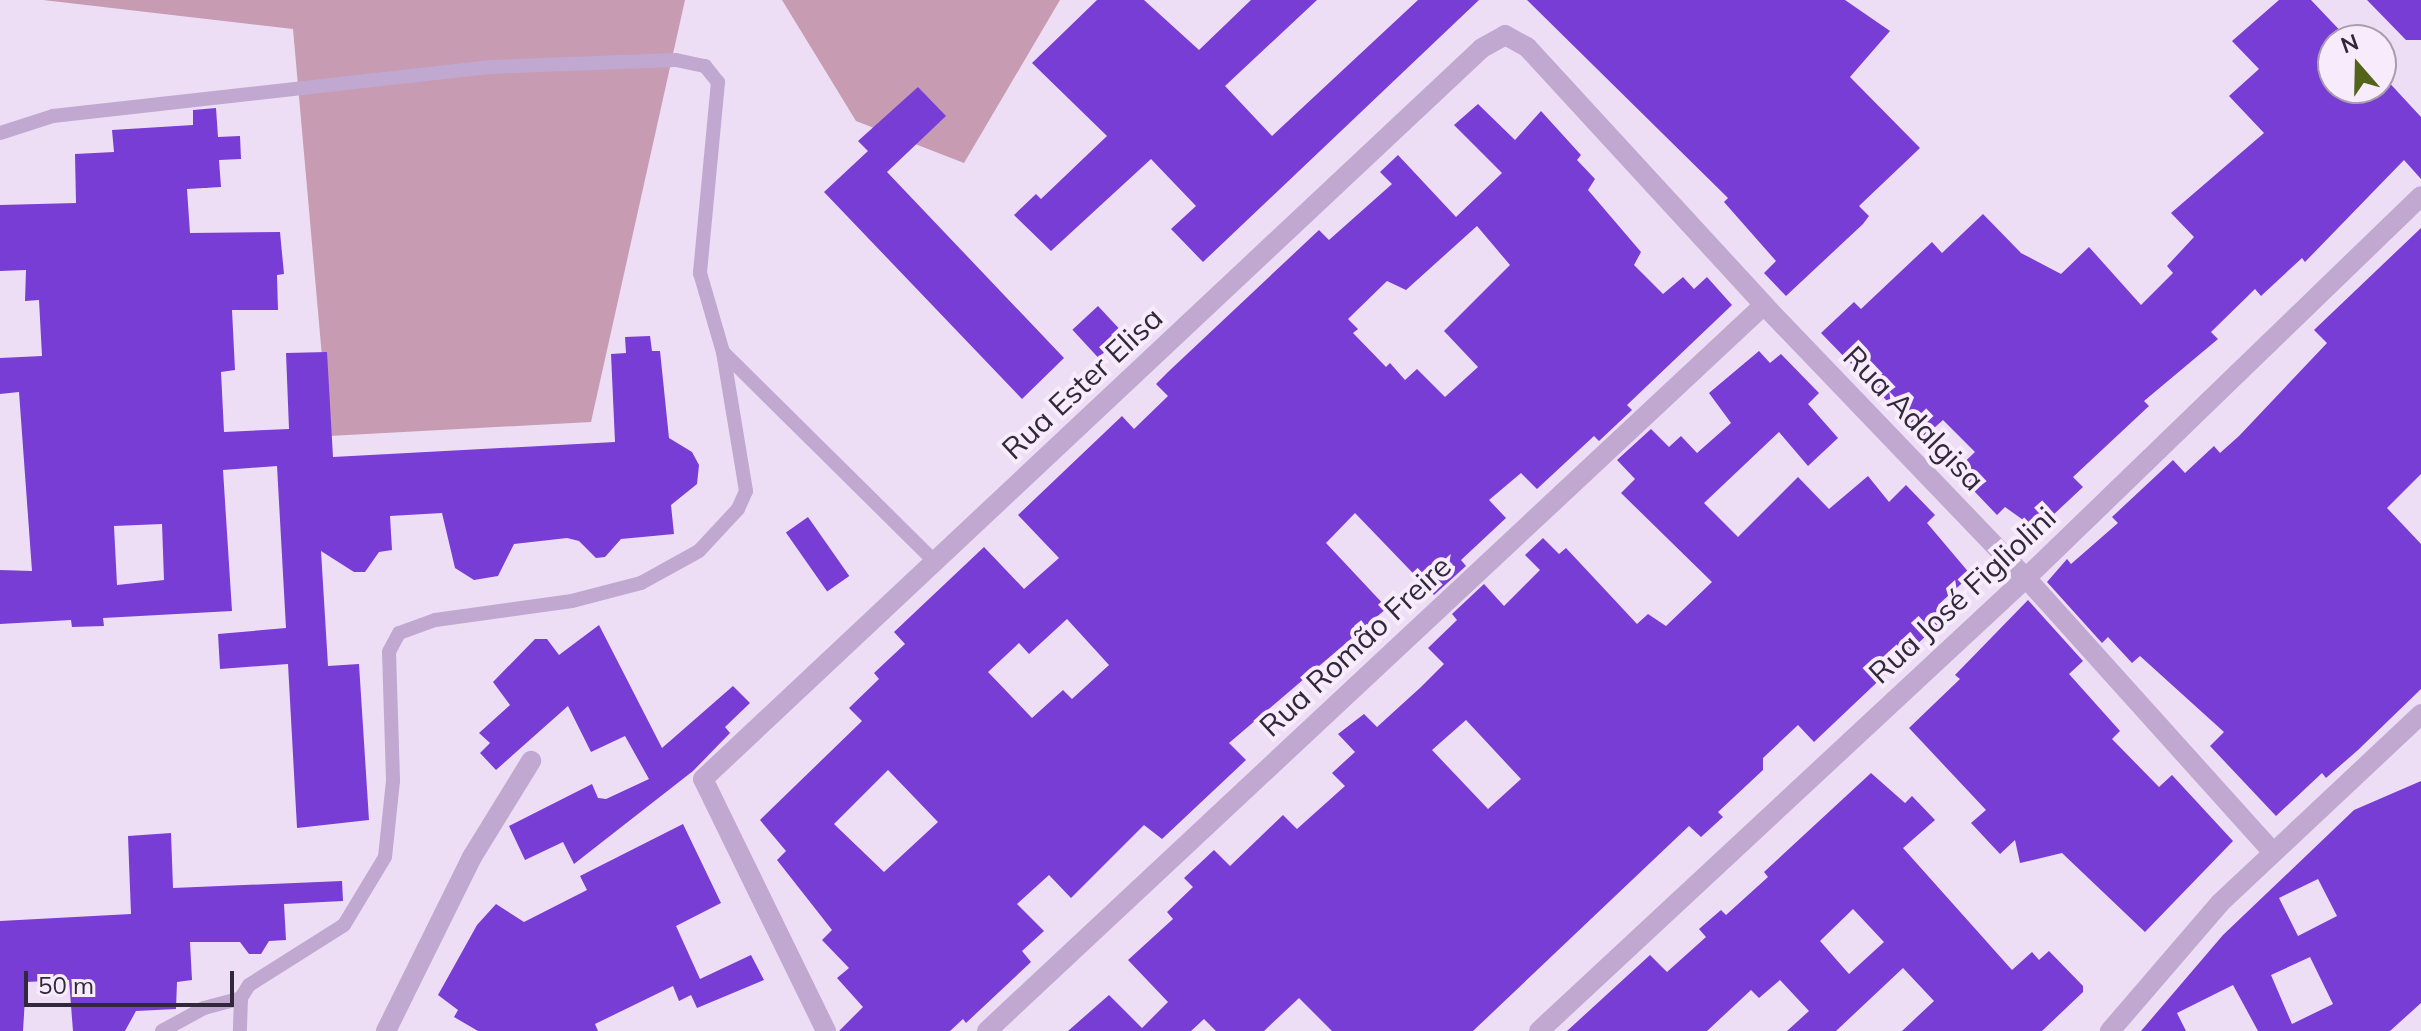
<!DOCTYPE html>
<html>
<head>
<meta charset="utf-8">
<style>
  body { margin:0 }
  #map { position:relative; width:2421px; height:1031px; overflow:hidden; background:#eedef5; font-family:Mulish,sans-serif }
  div>[style] { position:absolute }
  [style*='--x'] { left:calc(var(--x)*1px); top:calc(var(--y)*1px); width:calc(var(--w)*1px); rotate:calc(var(--a)*1deg) }
  .green>* { inset:0; background:#c79bb2 }
  .building>* { inset:0; background:#783dd4; transform-origin:0 0 }
  .service>* { height:14px; margin:-7px; padding:0 7px; transform-origin:7px; border-radius:7px; background:#c0a8d0 }
  .minor>* { height:20px; margin:-10px; padding:0 10px; transform-origin:10px; border-radius:10px; background:#c0a8d0 }
  span { translate:-50% -50%; white-space:nowrap; text-align:center; line-height:1.15; -webkit-text-stroke:8px #f7ebfc; paint-order:stroke }
  .street-label { font-size:30px; color:#31293b }
  .north { position:absolute; left:2317px; top:24px; width:80px; height:80px; box-sizing:border-box; background:#f7ebfc; border:2px solid #a89daf; border-radius:50%; rotate:340deg; font-size:22px; font-weight:700; line-height:32px; text-align:center; color:#31293b }
  .north::after { content:''; display:block; margin:auto; width:28px; height:36px; background:#536319; clip-path:polygon(50% 0,100% 100%,50% 72%,0 100%) }
  .scale { position:absolute; left:24px; top:971px; width:210px; height:36px; box-sizing:border-box; border:4px solid #31293b; border-top:0; padding-left:10px; font-size:24px; line-height:28px; white-space:nowrap; color:#31293b; -webkit-text-stroke:6px #f7ebfc; paint-order:stroke }
</style>
</head>
<body>
<div id="map">
  <div class="green">
    <i style="clip-path:polygon(43px 0,685px 0,591px 422px,329px 436px,293px 29px)"></i>
    <i style="clip-path:polygon(782px 0,1060px 0,964px 163px,856px 121px)"></i>
  </div>
  <div class="building">
    <i style="clip-path:polygon(1097px 0,1144px 0,1199px 50px,1251px 0,1317px 0,1225px 86px,1272px 136px,1418px 0,1479px 0,1203px 262px,1171px 229px,1196px 206px,1151px 159px,1051px 251px,1014px 215px,1036px 194px,1041px 199px,1107px 136px,1032px 63px)"></i>
    <i style="clip-path:polygon(1527px 0,1845px 0,1890px 31px,1850px 77px,1920px 148px,1859px 206px,1869px 216px,1863px 224px,1786px 296px,1764px 273px,1776px 261px,1724px 202px,1728px 198px)"></i>
    <i style="clip-path:polygon(2279px 0,2311px 0,2349px 40px,2333px 40px,2333px 88px,2381px 88px,2384px 77px,2421px 117px,2421px 179px,2404px 160px,2305px 262px,2302px 258px,2261px 296px,2255px 289px,2211px 332px,2218px 339px,2144px 401px,2149px 406px,2073px 477px,2083px 487px,2037px 530px,2005px 507px,1997px 515px,1955px 471px,1975px 452px,1943px 420px,1923px 438px,1821px 333px,1854px 302px,1861px 309px,1932px 242px,1942px 253px,1983px 214px,2021px 253px,2061px 274px,2089px 247px,2141px 305px,2173px 273px,2167px 266px,2194px 237px,2171px 213px,2264px 133px,2229px 96px,2259px 69px,2232px 41px)"></i>
    <i style="clip-path:polygon(2367px 0,2421px 0,2421px 40px,2406px 40px)"></i>
    <i style="clip-path:polygon(918px 87px,946px 116px,887px 172px,1064px 358px,1022px 399px,824px 192px,868px 151px,858px 141px)"></i>
    <i style="clip-path:polygon(evenodd,1478px 104px,1515px 140px,1541px 111px,1581px 155px,1577px 160px,1595px 179px,1588px 190px,1641px 252px,1634px 265px,1663px 294px,1683px 277px,1694px 289px,1707px 277px,1732px 305px,1627px 405px,1632px 410px,1599px 441px,1594px 436px,1537px 489px,1521px 473px,1489px 500px,1506px 518px,1461px 560px,1466px 566px,1434px 595px,1355px 513px,1326px 543px,1387px 608px,1229px 743px,1246px 760px,1162px 839px,1144px 825px,1071px 898px,1049px 875px,1017px 904px,1044px 931px,1022px 951px,1031px 962px,966px 1023px,963px 1019px,950px 1031px,839px 1031px,863px 1007px,837px 978px,849px 968px,822px 940px,832px 930px,777px 860px,786px 851px,760px 820px,862px 721px,849px 708px,879px 679px,874px 673px,905px 644px,894px 632px,984px 547px,1024px 589px,1059px 558px,1018px 515px,1122px 416px,1134px 429px,1168px 396px,1156px 384px,1168px 372px,1319px 230px,1329px 240px,1392px 184px,1380px 172px,1398px 155px,1456px 217px,1502px 173px,1454px 125px,1478px 104px,1477px 226px,1510px 265px,1444px 331px,1478px 367px,1445px 397px,1417px 369px,1405px 380px,1390px 363px,1386px 367px,1353px 333px,1358px 329px,1348px 319px,1387px 281px,1406px 290px,1477px 226px,1478px 104px,1067px 619px,1109px 665px,1072px 699px,1063px 690px,1032px 718px,988px 672px,1019px 643px,1029px 654px,1067px 619px,1478px 104px,888px 770px,938px 822px,884px 872px,834px 824px,888px 770px)"></i>
    <i style="clip-path:polygon(evenodd,216px 108px,218px 137px,240px 136px,241px 159px,219px 160px,221px 187px,187px 189px,190px 233px,280px 232px,284px 274px,277px 275px,278px 310px,232px 310px,235px 370px,221px 372px,224px 432px,289px 429px,286px 353px,327px 352px,333px 457px,615px 442px,611px 354px,626px 353px,625px 337px,650px 336px,652px 351px,660px 351px,669px 438px,692px 452px,699px 465px,697px 484px,671px 505px,674px 534px,621px 539px,605px 557px,596px 558px,579px 541px,567px 538px,514px 544px,498px 576px,474px 580px,455px 568px,442px 513px,390px 516px,392px 550px,379px 552px,365px 572px,354px 572px,321px 551px,328px 666px,359px 664px,369px 820px,297px 828px,288px 664px,220px 669px,218px 634px,286px 628px,277px 466px,223px 470px,232px 611px,103px 618px,104px 626px,72px 627px,71px 620px,0 624px,0 570px,32px 571px,19px 392px,0 394px,0 358px,42px 356px,39px 300px,25px 301px,26px 270px,0 271px,0 205px,76px 203px,75px 154px,114px 152px,112px 130px,193px 125px,193px 110px,216px 108px,162px 524px,164px 580px,117px 585px,114px 526px,162px 524px)"></i>
    <i style="clip-path:polygon(2421px 228px,2421px 474px,2387px 508px,2421px 544px,2421px 689px,2358px 750px,2326px 778px,2322px 773px,2276px 816px,2210px 746px,2224px 732px,2140px 656px,2132px 663px,2108px 637px,2102px 643px,2047px 582px,2067px 559px,2071px 564px,2118px 523px,2112px 517px,2173px 460px,2185px 473px,2214px 446px,2220px 453px,2239px 436px,2327px 343px,2314px 330px)"></i>
    <i style="left:1098px;top:306px;width:38px;height:35px;rotate:47deg"></i>
    <i style="clip-path:polygon(evenodd,1759px 351px,1770px 363px,1781px 354px,1819px 393px,1808px 404px,1838px 438px,1808px 466px,1779px 432px,1704px 503px,1738px 537px,1798px 477px,1829px 509px,1868px 476px,1889px 502px,1906px 485px,1935px 515px,1927px 523px,1971px 575px,1938px 605px,1948px 615px,1814px 742px,1798px 725px,1763px 758px,1763px 770px,1718px 812px,1723px 817px,1701px 837px,1689px 826px,1473px 1031px,1332px 1031px,1299px 998px,1264px 1031px,1216px 1031px,1204px 1019px,1191px 1031px,1068px 1031px,1109px 995px,1142px 1028px,1168px 1002px,1128px 960px,1173px 919px,1167px 912px,1193px 887px,1184px 878px,1214px 850px,1230px 866px,1283px 815px,1297px 829px,1345px 786px,1332px 773px,1355px 752px,1338px 734px,1364px 714px,1377px 727px,1421px 687px,1444px 664px,1428px 648px,1457px 620px,1452px 614px,1484px 584px,1504px 606px,1540px 570px,1525px 555px,1543px 538px,1559px 554px,1566px 548px,1637px 624px,1648px 614px,1666px 626px,1712px 582px,1621px 493px,1635px 479px,1617px 460px,1651px 429px,1669px 447px,1681px 436px,1697px 453px,1731px 423px,1709px 393px,1759px 351px,1466px 720px,1521px 779px,1488px 809px,1432px 750px,1466px 720px)"></i>
    <i style="left:808px;top:517px;width:72px;height:27px;rotate:55deg"></i>
    <i style="clip-path:polygon(2028px 600px,2083px 661px,2069px 674px,2120px 731px,2112px 739px,2159px 787px,2172px 775px,2233px 841px,2145px 932px,2062px 853px,2020px 863px,2015px 840px,2000px 854px,1971px 823px,1986px 810px,1909px 728px,1960px 679px,1955px 675px)"></i>
    <i style="clip-path:polygon(599px 625px,662px 748px,733px 686px,750px 703px,725px 727px,730px 733px,693px 771px,574px 864px,563px 842px,525px 860px,509px 826px,592px 784px,598px 798px,606px 799px,649px 779px,625px 736px,591px 752px,568px 706px,496px 770px,480px 753px,490px 743px,479px 733px,510px 705px,493px 682px,535px 639px,547px 639px,559px 655px)"></i>
    <i style="clip-path:polygon(evenodd,1871px 773px,1905px 803px,1912px 796px,1935px 820px,1903px 848px,2012px 970px,2032px 952px,2039px 960px,2049px 951px,2083px 986px,2083px 992px,2042px 1031px,1902px 1031px,1934px 1001px,1903px 968px,1836px 1031px,1787px 1031px,1809px 1011px,1780px 980px,1759px 998px,1751px 990px,1707px 1031px,1567px 1031px,1650px 955px,1667px 972px,1706px 937px,1699px 929px,1721px 910px,1726px 915px,1768px 877px,1764px 872px,1871px 773px,1853px 909px,1884px 942px,1849px 974px,1820px 941px,1853px 909px)"></i>
    <i style="clip-path:polygon(evenodd,2421px 781px,2421px 1003px,2390px 1031px,2258px 1031px,2233px 985px,2177px 1013px,2186px 1031px,2141px 1031px,2223px 935px,2354px 810px,2421px 781px,2318px 879px,2337px 916px,2298px 936px,2279px 898px,2318px 879px,2421px 781px,2310px 957px,2333px 1004px,2292px 1024px,2271px 975px,2310px 957px)"></i>
    <i style="clip-path:polygon(683px 824px,721px 903px,676px 926px,700px 979px,751px 955px,764px 980px,697px 1008px,691px 995px,679px 1001px,673px 986px,595px 1024px,598px 1031px,478px 1031px,454px 1017px,458px 1010px,438px 995px,477px 925px,496px 904px,524px 922px,587px 890px,580px 876px)"></i>
    <i style="clip-path:polygon(171px 833px,173px 888px,342px 881px,343px 901px,284px 904px,286px 940px,269px 941px,261px 954px,249px 954px,240px 942px,190px 942px,192px 980px,177px 982px,176px 1009px,136px 1011px,125px 1031px,73px 1031px,69px 980px,26px 982px,23px 1031px,0 1031px,0 921px,131px 914px,128px 836px)"></i>
  </div>
  <div class="service">
    <i style="--x:0;--y:133;--w:56;--a:-17.8"></i>
    <i style="--x:53;--y:116;--w:441;--a:-6.4"></i>
    <i style="--x:491;--y:67;--w:185;--a:-2.2"></i>
    <i style="--x:676;--y:60;--w:30;--a:12"></i>
    <i style="--x:705;--y:66;--w:21;--a:51"></i>
    <i style="--x:718;--y:82;--w:192;--a:95.4"></i>
    <i style="--x:700;--y:273;--w:82;--a:73.8"></i>
    <i style="--x:723;--y:352;--w:141;--a:80.6"></i>
    <i style="--x:746;--y:491;--w:20;--a:114"></i>
    <i style="--x:738;--y:509;--w:57;--a:132.9"></i>
    <i style="--x:699;--y:551;--w:66;--a:151.1"></i>
    <i style="--x:641;--y:583;--w:71;--a:165.4"></i>
    <i style="--x:572;--y:601;--w:138;--a:172.1"></i>
    <i style="--x:435;--y:620;--w:38;--a:160"></i>
    <i style="--x:399;--y:633;--w:21;--a:118"></i>
    <i style="--x:389;--y:652;--w:129;--a:88.2"></i>
    <i style="--x:393;--y:781;--w:76;--a:96"></i>
    <i style="--x:385;--y:857;--w:79;--a:121.1"></i>
    <i style="--x:344;--y:925;--w:112;--a:147.7"></i>
    <i style="--x:249;--y:985;--w:15;--a:122"></i>
    <i style="--x:241;--y:998;--w:33;--a:92"></i>
    <i style="--x:723;--y:352;--w:297;--a:44.7"></i>
    <i style="--x:162;--y:1031;--w:48;--a:-28.7"></i>
    <i style="--x:204;--y:1008;--w:38;--a:-15"></i>
  </div>
  <div class="minor">
    <i style="--x:386;--y:1031;--w:194;--a:-63.7"></i>
    <i style="--x:472;--y:857;--w:113;--a:-58.4"></i>
    <i style="--x:826;--y:1031;--w:280;--a:-116"></i>
    <i style="--x:703;--y:779;--w:1068;--a:-43.18"></i>
    <i style="--x:1482;--y:48;--w:26;--a:-29"></i>
    <i style="--x:1505;--y:35;--w:25;--a:29"></i>
    <i style="--x:1527;--y:47;--w:350;--a:47.4"></i>
    <i style="--x:1764;--y:305;--w:378;--a:46.2"></i>
    <i style="--x:2026;--y:578;--w:369;--a:48"></i>
    <i style="--x:987;--y:1031;--w:1063;--a:-43.06"></i>
    <i style="--x:1539;--y:1031;--w:665;--a:-42.93"></i>
    <i style="--x:2026;--y:578;--w:549;--a:-44.04"></i>
    <i style="--x:2110;--y:1031;--w:169;--a:-49.3"></i>
    <i style="--x:2220;--y:903;--w:276;--a:-43.2"></i>
  </div>
  <div class="street-label">
    <span style="left:1082px;top:383px;rotate:-43deg">Rua Ester Elisa</span>
    <span style="left:1914px;top:418px;rotate:46deg">Rua Adalgisa</span>
    <span style="left:1962px;top:595px;rotate:-43deg">Rua José Figliolini</span>
    <span style="left:1355px;top:646px;rotate:-43deg">Rua Romão Freire</span>
  </div>
  <div class="north">N</div>
  <div class="scale">50 m</div>
</div>
</body>
</html>
